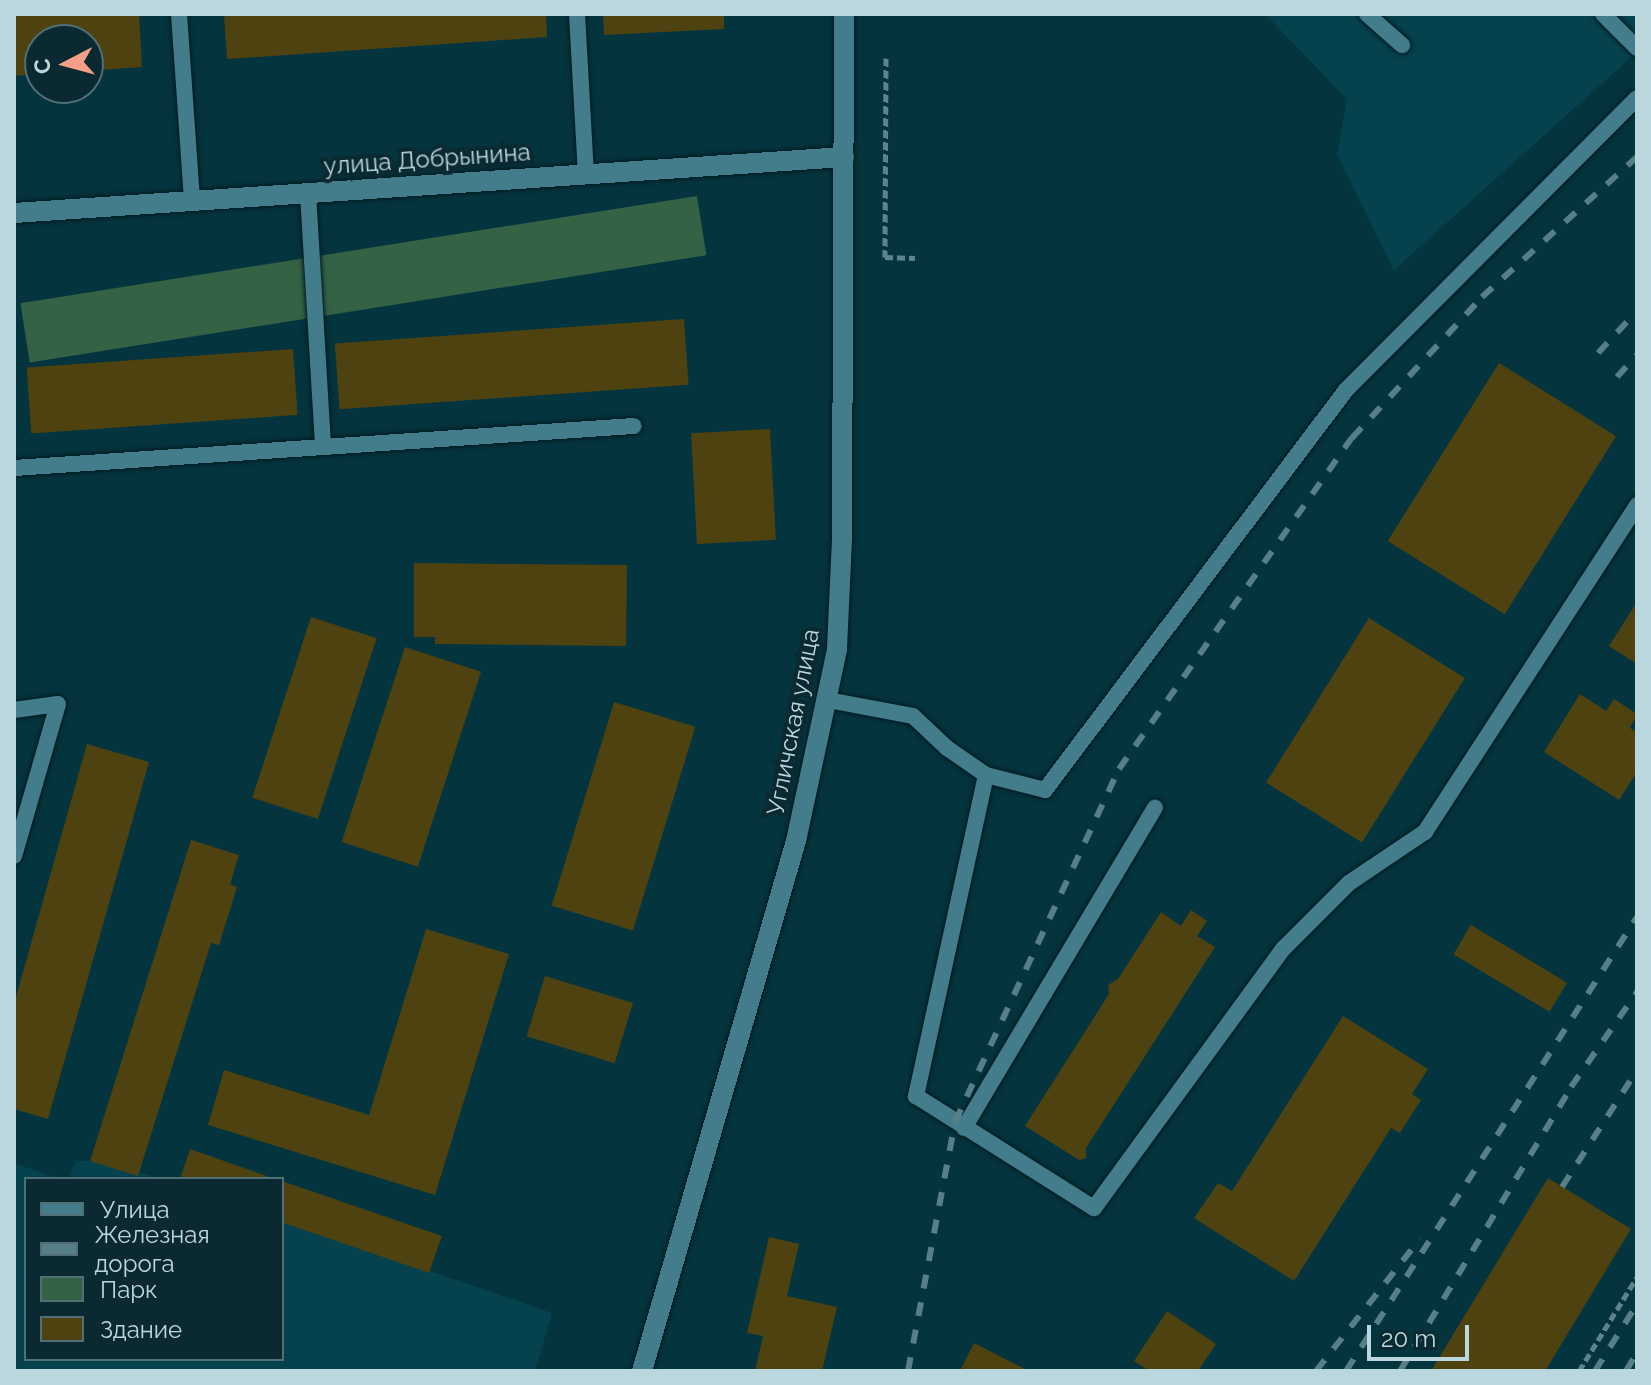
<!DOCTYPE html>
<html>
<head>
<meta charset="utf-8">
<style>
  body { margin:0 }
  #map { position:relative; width:1651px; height:1385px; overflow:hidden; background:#04353e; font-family:Raleway,sans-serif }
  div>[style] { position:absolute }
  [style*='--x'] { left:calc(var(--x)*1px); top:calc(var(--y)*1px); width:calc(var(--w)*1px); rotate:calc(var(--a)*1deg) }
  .built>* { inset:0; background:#06424e }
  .green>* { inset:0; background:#346245; transform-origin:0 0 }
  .building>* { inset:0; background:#4e4210; transform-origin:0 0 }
  .path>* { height:5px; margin-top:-2.5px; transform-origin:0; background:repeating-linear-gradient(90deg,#5d848c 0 8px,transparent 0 12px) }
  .roads { filter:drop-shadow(0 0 2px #001b21) drop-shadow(0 0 2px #001b21) }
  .lane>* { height:16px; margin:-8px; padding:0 8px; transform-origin:8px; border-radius:8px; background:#437c8a }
  .secondary>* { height:20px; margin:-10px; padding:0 10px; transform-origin:10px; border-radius:10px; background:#437c8a }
  .rail>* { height:6px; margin-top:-3px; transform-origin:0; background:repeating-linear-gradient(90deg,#577f87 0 14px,transparent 0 28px) }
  span { translate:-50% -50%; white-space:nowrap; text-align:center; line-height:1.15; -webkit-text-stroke:8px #0a2930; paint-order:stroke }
  .street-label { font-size:24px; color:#bbd7de }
  .frame { position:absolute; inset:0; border:16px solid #bbd7de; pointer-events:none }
  .legend { position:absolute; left:24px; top:1177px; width:260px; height:184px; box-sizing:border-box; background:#0a2930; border:2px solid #516f76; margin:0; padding:10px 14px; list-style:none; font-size:24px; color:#bbd7de }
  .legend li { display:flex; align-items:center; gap:16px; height:40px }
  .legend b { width:40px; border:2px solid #516f76 }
  .north { position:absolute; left:24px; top:24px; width:80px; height:80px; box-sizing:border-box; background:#0a2930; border:2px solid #516f76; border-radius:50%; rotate:264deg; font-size:22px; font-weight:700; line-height:32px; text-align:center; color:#bbd7de }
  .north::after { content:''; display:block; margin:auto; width:28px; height:36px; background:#f49e88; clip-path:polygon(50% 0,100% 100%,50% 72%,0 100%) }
  .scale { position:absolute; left:1367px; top:1325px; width:102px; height:36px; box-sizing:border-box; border:4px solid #bbd7de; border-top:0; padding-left:10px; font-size:24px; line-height:28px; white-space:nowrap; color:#bbd7de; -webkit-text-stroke:6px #0a2930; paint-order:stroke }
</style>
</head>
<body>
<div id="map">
  <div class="built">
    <i style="clip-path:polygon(1265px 14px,1637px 14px,1637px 52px,1394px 270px,1337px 155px,1347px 99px)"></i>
    <i style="clip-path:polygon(76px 1161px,90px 1161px,164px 1179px,69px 1179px)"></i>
    <i style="clip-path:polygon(14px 1163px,59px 1179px,26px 1179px,26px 1359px,282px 1359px,282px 1220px,552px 1313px,535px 1371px,14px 1371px)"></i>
  </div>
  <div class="green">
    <i style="left:697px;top:196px;width:60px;height:685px;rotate:81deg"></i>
  </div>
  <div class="building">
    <i style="clip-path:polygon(14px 14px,139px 14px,142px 67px,88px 71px,88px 40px,40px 40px,40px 74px,14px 76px)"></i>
    <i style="clip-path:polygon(224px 14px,546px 14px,547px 37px,227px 59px)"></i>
    <i style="clip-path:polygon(603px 14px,724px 14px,724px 29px,604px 35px)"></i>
    <i style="left:684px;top:319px;width:66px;height:350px;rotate:86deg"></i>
    <i style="left:293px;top:349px;width:66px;height:267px;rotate:86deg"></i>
    <i style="left:1499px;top:363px;width:138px;height:210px;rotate:32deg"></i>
    <i style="left:770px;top:429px;width:111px;height:79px;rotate:87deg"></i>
    <i style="clip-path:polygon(414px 563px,627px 565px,626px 646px,435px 644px,435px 637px,414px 637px)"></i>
    <i style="clip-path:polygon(1637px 602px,1637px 664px,1609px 646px)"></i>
    <i style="left:311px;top:617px;width:69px;height:190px;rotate:18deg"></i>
    <i style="left:1369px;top:618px;width:113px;height:194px;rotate:32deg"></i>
    <i style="left:405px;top:647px;width:80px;height:205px;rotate:18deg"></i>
    <i style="clip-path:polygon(1580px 694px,1606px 711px,1614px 699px,1637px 714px,1630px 728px,1637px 732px,1637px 772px,1619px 800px,1544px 752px)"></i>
    <i style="left:614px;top:702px;width:85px;height:213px;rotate:17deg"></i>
    <i style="clip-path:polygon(87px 744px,149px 762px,48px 1119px,14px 1109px,14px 1004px)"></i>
    <i style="clip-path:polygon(191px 840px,239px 855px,230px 884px,237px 887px,219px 945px,211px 943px,138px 1176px,90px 1161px)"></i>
    <i style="clip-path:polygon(1191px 910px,1207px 921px,1197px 936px,1215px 947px,1086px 1148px,1086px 1158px,1079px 1160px,1025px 1126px,1109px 994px,1108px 985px,1118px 979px,1161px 912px,1181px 926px)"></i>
    <i style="left:1471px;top:925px;width:112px;height:34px;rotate:31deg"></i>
    <i style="clip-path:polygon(426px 929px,509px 954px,435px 1195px,208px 1125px,224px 1070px,369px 1115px)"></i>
    <i style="left:545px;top:976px;width:92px;height:63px;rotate:17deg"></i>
    <i style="clip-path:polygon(1343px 1016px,1428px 1069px,1412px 1094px,1421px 1100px,1400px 1133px,1391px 1128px,1294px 1281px,1194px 1218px,1218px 1183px,1232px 1191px)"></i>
    <i style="clip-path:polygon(190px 1149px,275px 1179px,180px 1179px)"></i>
    <i style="clip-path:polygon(1548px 1178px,1631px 1229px,1545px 1371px,1431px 1371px)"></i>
    <i style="left:282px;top:1181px;width:169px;height:39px;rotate:19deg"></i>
    <i style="clip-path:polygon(769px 1237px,799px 1244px,787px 1296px,837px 1307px,822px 1371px,755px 1371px,763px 1336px,747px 1333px)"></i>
    <i style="clip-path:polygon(1167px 1311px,1216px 1344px,1198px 1371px,1149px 1371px,1134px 1361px)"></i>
    <i style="clip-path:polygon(974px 1343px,1029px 1371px,960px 1371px)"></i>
  </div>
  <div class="path">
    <i style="--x:886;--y:58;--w:199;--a:90.3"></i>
    <i style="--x:885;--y:257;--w:30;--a:2"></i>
    <i style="--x:1579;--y:1371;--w:110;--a:-58.3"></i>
  </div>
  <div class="roads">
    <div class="lane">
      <i style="--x:179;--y:14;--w:187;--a:86"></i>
      <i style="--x:577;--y:14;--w:160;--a:86.8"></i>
      <i style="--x:1367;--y:14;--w:47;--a:41.5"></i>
      <i style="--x:1603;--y:14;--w:48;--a:45"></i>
      <i style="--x:308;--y:193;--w:254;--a:86.6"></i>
      <i style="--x:14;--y:468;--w:621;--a:-3.88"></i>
      <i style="--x:828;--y:700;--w:86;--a:10.7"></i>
      <i style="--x:913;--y:716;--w:47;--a:43.3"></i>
      <i style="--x:947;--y:748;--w:47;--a:34.7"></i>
      <i style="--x:986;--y:775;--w:61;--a:14.3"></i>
      <i style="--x:1045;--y:790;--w:501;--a:-53.04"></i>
      <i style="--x:1346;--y:390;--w:412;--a:-45.1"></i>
      <i style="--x:14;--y:710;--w:44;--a:-7.8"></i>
      <i style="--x:58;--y:704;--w:158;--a:106.1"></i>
      <i style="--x:986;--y:775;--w:329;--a:102.3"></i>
      <i style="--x:916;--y:1096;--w:210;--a:32.2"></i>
      <i style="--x:1094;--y:1208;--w:321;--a:-53.9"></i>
      <i style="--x:1283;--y:949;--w:93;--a:-45"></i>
      <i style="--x:1349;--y:883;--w:92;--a:-33.9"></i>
      <i style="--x:1425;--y:832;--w:390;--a:-57"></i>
      <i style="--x:964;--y:1128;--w:373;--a:-59.2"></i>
    </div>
    <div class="secondary">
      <i style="--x:14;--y:213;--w:832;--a:-3.86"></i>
      <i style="--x:642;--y:1371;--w:552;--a:-73.8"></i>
      <i style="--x:796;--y:841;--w:196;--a:-77.9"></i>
      <i style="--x:837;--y:649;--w:111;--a:-87.4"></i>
      <i style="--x:842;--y:538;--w:524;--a:-89.78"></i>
    </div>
  </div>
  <div class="rail">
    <i style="--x:1598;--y:353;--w:57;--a:-47.1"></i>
    <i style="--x:1617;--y:377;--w:30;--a:-48"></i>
    <i style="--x:1562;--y:1187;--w:139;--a:-57.3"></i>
    <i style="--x:908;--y:1371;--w:253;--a:-79.3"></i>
    <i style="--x:955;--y:1122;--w:389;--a:-65.1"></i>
    <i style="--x:1119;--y:769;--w:405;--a:-54.9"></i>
    <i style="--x:1352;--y:438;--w:192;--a:-47.3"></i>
    <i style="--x:1482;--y:297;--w:209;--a:-42.1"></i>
    <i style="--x:1316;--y:1371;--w:168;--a:-51.8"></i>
    <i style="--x:1346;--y:1371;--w:539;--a:-57.34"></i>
    <i style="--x:1400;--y:1371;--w:332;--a:-58.9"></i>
    <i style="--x:1571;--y:1087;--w:116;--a:-55.2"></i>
    <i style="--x:1595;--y:1371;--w:79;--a:-57.9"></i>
    <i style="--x:1626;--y:1371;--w:21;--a:-59"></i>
  </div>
  <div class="street-label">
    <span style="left:427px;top:159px;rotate:-4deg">улица Добрынина</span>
    <span style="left:793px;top:722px;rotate:-79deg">Угличская улица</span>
  </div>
  <div class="frame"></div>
  <ul class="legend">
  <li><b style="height:10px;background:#437c8a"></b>Улица</li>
  <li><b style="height:10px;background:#577f87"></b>Железная дорога</li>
  <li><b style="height:22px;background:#346245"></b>Парк</li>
  <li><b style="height:22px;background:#4e4210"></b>Здание</li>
  </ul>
  <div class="north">С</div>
  <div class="scale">20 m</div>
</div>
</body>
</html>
